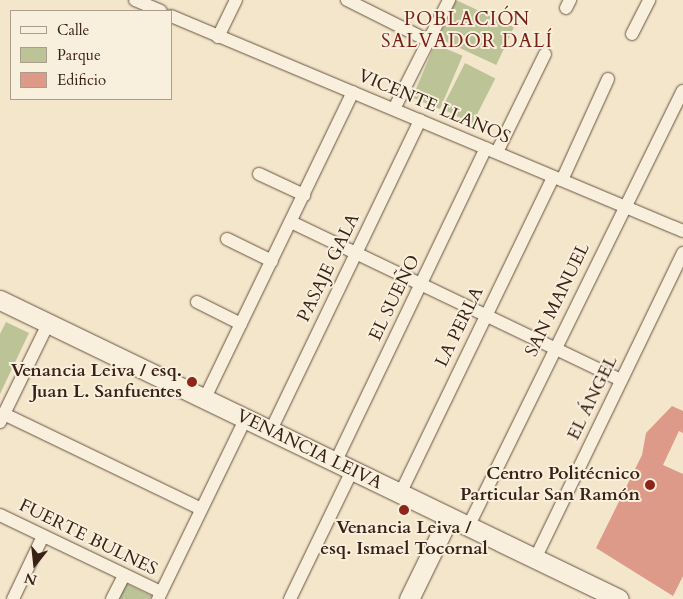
<!DOCTYPE html>
<html>
<head>
<meta charset="utf-8">
<style>
  body { margin:0 }
  #map { position:relative; width:683px; height:599px; overflow:hidden; background:#f4e6cb; font-family:Cardo,serif }
  div>[style] { position:absolute }
  [style*='--x'] { left:calc(var(--x)*1px); top:calc(var(--y)*1px); width:calc(var(--w)*1px); rotate:calc(var(--a)*1deg) }
  .green>* { inset:0; background:#bcc497; transform-origin:0 0 }
  .building>* { inset:0; background:#dd9a88 }
  .roads { filter:drop-shadow(0 0 1px #675242) drop-shadow(0 0 1px #675242) }
  .street>* { height:12px; margin:-6px; padding:0 6px; transform-origin:6px; border-radius:6px; background:#f8efdd }
  .secondary>* { height:19px; margin:-9.5px; padding:0 9.5px; transform-origin:9.5px; border-radius:9.5px; background:#f8efdd }
  .dots>* { width:14px; height:14px; translate:-50% -50%; box-sizing:border-box; border:2px solid #f8efdd; border-radius:50% }
  span { translate:-50% -50%; white-space:nowrap; text-align:center; line-height:1.15; -webkit-text-stroke:4px #f8efdd; paint-order:stroke }
  .street-label { font-size:18px; color:#382115 }
  .poi-label { font-size:18px; color:#382115; font-weight:700 }
  .right { translate:-100% -50%; text-align:right }
  .neighbourhood-label { font-size:19px; color:#7a1f14; letter-spacing:1px }
  .legend { position:absolute; left:10px; top:10px; width:162px; height:90px; box-sizing:border-box; background:#f8efdd; border:1px solid #ab9d8d; margin:0; padding:6px 9px; list-style:none; font-size:15px; color:#382115 }
  .legend li { display:flex; align-items:center; gap:10px; height:25px }
  .legend b { width:25px; border:1px solid #ab9d8d }
  .north { position:absolute; left:10px; top:539px; width:50px; height:50px; -webkit-text-stroke:4px #f8efdd; paint-order:stroke; rotate:196deg; font-size:14px; font-weight:700; line-height:20px; text-align:center; color:#382115 }
  .north::after { content:''; display:block; margin:auto; width:18px; height:22px; background:#382115; clip-path:polygon(50% 0,100% 100%,50% 72%,0 100%) }
</style>
</head>
<body>
<div id="map">
  <div class="green">
    <i style="left:456px;top:0;width:64px;height:42px;rotate:25deg"></i>
    <i style="left:435px;top:44px;width:30px;height:58px;rotate:23deg"></i>
    <i style="left:465px;top:63px;width:34px;height:51px;rotate:27deg"></i>
    <i style="clip-path:polygon(6px 322px,29px 333px,0 394px,0 334px)"></i>
    <i style="clip-path:polygon(125px 583px,152px 596px,150px 599px,117px 599px)"></i>
  </div>
  <div class="building">
    <i style="clip-path:polygon(672px 406px,683px 411px,683px 433px,679px 431px,663px 465px,683px 474px,683px 576px,673px 596px,596px 548px,642px 455px,646px 433px)"></i>
  </div>
  <div class="roads">
    <div class="street">
      <i style="--x:135;--y:0;--w:28;--a:23"></i>
      <i style="--x:347;--y:0;--w:92;--a:26.6"></i>
      <i style="--x:566;--y:8;--w:9;--a:-63"></i>
      <i style="--x:171;--y:16;--w:555;--a:22.78"></i>
      <i style="--x:632;--y:34;--w:38;--a:-63"></i>
      <i style="--x:218;--y:37;--w:41;--a:-64.1"></i>
      <i style="--x:394;--y:109;--w:122;--a:-63.2"></i>
      <i style="--x:497;--y:152;--w:109;--a:-63.9"></i>
      <i style="--x:259;--y:174;--w:50;--a:25"></i>
      <i style="--x:562;--y:180;--w:111;--a:-65.5"></i>
      <i style="--x:291;--y:222;--w:366;--a:25.6"></i>
      <i style="--x:227;--y:239;--w:50;--a:26.1"></i>
      <i style="--x:197;--y:302;--w:49;--a:26.6"></i>
      <i style="--x:204;--y:400;--w:342;--a:-64.2"></i>
      <i style="--x:4;--y:414;--w:219;--a:25.7"></i>
      <i style="--x:0;--y:422;--w:109;--a:-63.9"></i>
      <i style="--x:270;--y:432;--w:346;--a:-64.3"></i>
      <i style="--x:335;--y:463;--w:349;--a:-64.4"></i>
      <i style="--x:400;--y:494;--w:352;--a:-64.2"></i>
      <i style="--x:0;--y:515;--w:178;--a:25.6"></i>
      <i style="--x:468;--y:527;--w:486;--a:-63.8"></i>
      <i style="--x:535;--y:559;--w:340;--a:-64.2"></i>
      <i style="--x:13;--y:599;--w:70;--a:-64.5"></i>
      <i style="--x:112;--y:599;--w:27;--a:-63"></i>
      <i style="--x:158;--y:599;--w:199;--a:-64.1"></i>
      <i style="--x:290;--y:599;--w:142;--a:-64.2"></i>
    </div>
    <div class="secondary">
      <i style="--x:0;--y:300;--w:687;--a:25.78"></i>
      <i style="--x:409;--y:599;--w:91;--a:-64"></i>
    </div>
  </div>
  <div class="dots">
    <i style="left:192px;top:382px;background:#8f2418"></i>
    <i style="left:650px;top:485px;background:#8f2418"></i>
    <i style="left:404px;top:510px;background:#8f2418"></i>
  </div>
  <div class="street-label">
    <span style="left:434px;top:107px;rotate:23deg">VICENTE LLANOS</span>
    <span style="left:329px;top:268px;rotate:-64deg">PASAJE GALA</span>
    <span style="left:395px;top:298px;rotate:-64deg">EL SUEÑO</span>
    <span style="left:558px;top:300px;rotate:-64deg">SAN MANUEL</span>
    <span style="left:460px;top:327px;rotate:-64deg">LA PERLA</span>
    <span style="left:593px;top:398px;rotate:-64deg">EL ÁNGEL</span>
    <span style="left:309px;top:450px;rotate:26deg">VENANCIA LEIVA</span>
    <span style="left:88px;top:538px;rotate:26deg">FUERTE BULNES</span>
  </div>
  <div class="poi-label">
    <span class="right" style="left:182px;top:382px">Venancia Leiva / esq.<br>Juan L. Sanfuentes</span>
    <span class="right" style="left:640px;top:485px">Centro Politécnico<br>Particular San Ramón</span>
    <span style="left:404px;top:539px">Venancia Leiva /<br>esq. Ismael Tocornal</span>
  </div>
  <div class="neighbourhood-label">
    <span style="left:467px;top:31px">POBLACIÓN<br>SALVADOR DALÍ</span>
  </div>
  <ul class="legend">
  <li><b style="height:6px;background:#f8efdd"></b>Calle</li>
  <li><b style="height:14px;background:#bcc497"></b>Parque</li>
  <li><b style="height:14px;background:#dd9a88"></b>Edificio</li>
  </ul>
  <div class="north">N</div>
</div>
</body>
</html>
